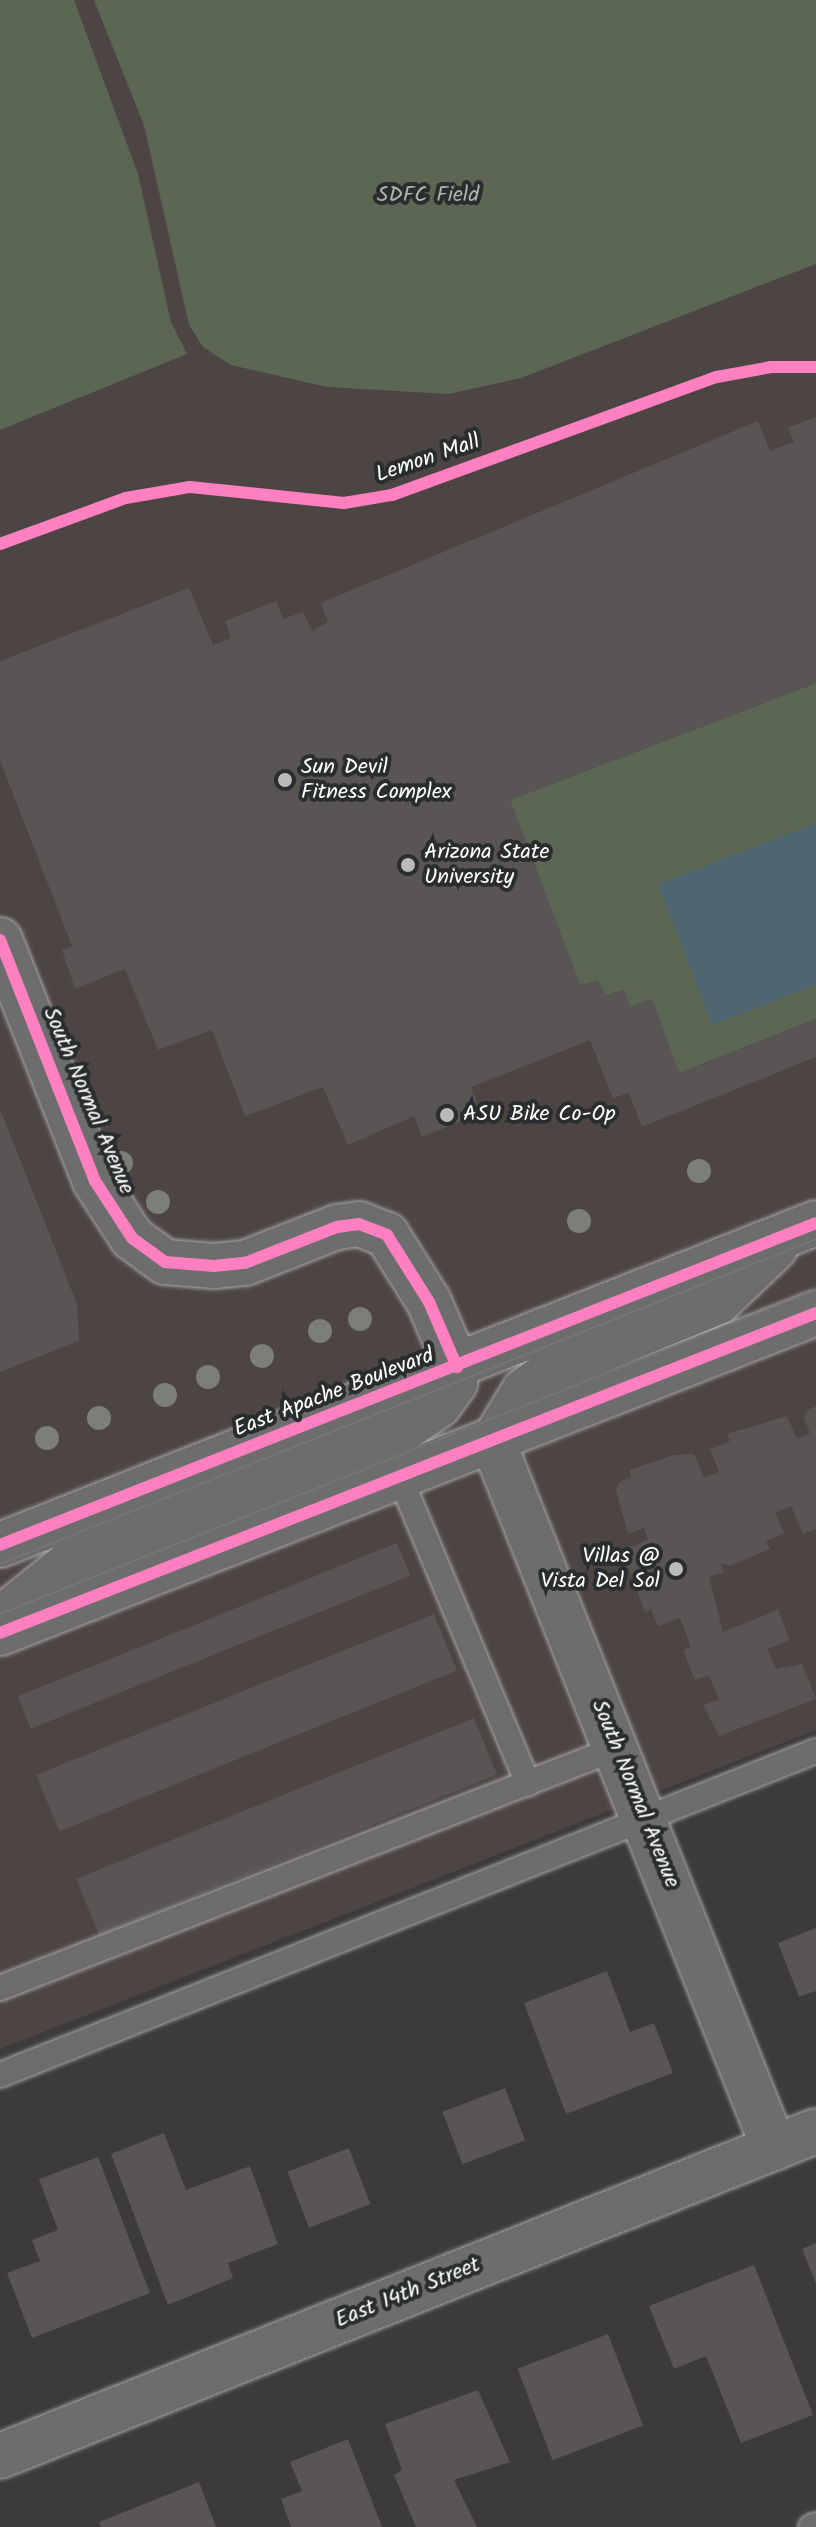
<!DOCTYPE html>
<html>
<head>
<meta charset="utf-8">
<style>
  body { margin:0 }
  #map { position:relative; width:816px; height:2527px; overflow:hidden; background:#3c3a3a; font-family:Kalam,sans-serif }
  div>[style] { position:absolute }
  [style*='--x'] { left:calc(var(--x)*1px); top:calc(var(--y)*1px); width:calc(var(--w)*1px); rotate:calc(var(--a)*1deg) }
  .built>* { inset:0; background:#4c4544 }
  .green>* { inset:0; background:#5b6753 }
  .water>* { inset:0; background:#4e6670 }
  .building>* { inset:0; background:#595555; transform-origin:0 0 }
  .roads { filter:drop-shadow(0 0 2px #a7a6a6) drop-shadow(0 0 2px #a7a6a6) }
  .service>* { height:24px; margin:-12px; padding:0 12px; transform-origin:12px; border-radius:12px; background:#6d6d6d }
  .minor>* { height:44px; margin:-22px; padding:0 22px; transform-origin:22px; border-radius:22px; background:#6d6d6d }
  .primary>* { height:44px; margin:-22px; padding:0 22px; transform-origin:22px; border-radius:22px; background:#6d6d6d }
  .tram>* { height:2px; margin:-1px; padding:0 1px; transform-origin:1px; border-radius:1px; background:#767676 }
  .cycleway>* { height:12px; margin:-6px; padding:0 6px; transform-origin:6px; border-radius:6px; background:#ff80c0 }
  .trees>* { width:24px; height:24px; margin:-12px; border-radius:50%; background:#7c7e78 }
  .dots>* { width:22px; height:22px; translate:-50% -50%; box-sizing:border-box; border:4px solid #2a2d2e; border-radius:50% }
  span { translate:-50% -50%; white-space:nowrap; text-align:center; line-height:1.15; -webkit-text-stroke:8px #2a2d2e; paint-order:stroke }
  .park-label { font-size:22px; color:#b0b6ab }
  .street-label { font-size:22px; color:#fff }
  .poi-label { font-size:22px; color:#fff }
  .left { translate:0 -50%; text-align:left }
  .right { translate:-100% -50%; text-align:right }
</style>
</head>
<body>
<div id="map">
  <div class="built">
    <i style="clip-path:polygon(0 0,816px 0,816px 1730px,0 2049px)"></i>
  </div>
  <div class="green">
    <i style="clip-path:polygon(0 0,74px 0,138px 174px,171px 322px,187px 354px,0 430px)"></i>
    <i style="clip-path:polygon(94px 0,816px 0,816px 264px,521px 378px,448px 394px,327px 387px,231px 365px,203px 347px,189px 325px,144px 125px)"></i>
    <i style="clip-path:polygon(816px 683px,816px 1019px,679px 1073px,652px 999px,630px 1007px,624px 990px,606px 995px,598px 981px,580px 985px,510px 800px)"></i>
  </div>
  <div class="water">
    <i style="clip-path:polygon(816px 823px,816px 985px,712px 1025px,658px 884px)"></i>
  </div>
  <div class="building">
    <i style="clip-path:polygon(816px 417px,816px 683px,510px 800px,580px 985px,598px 981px,606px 995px,624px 990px,630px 1007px,652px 999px,679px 1073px,816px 1019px,816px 1057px,642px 1127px,629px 1093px,613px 1098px,590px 1040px,471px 1087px,481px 1113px,422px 1137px,414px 1116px,348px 1145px,323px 1087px,245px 1116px,212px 1030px,158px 1050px,125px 969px,75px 989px,62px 950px,72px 946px,0 760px,0 661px,189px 588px,213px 645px,231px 638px,225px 621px,276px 601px,283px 619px,303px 612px,312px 631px,328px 622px,321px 603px,758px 421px,770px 451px,794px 442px,788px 428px)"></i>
    <i style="clip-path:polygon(0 1109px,77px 1304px,79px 1341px,0 1372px)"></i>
    <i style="clip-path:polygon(816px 1406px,816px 1529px,803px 1534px,791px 1506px,775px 1513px,784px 1533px,766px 1541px,770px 1549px,730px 1566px,721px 1564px,724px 1572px,709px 1577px,723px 1632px,778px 1610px,790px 1640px,767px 1649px,776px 1669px,802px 1664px,816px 1699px,719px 1736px,703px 1705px,719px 1700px,709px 1675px,695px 1680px,683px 1650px,691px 1647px,680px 1618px,658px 1626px,651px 1609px,645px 1612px,622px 1550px,648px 1540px,644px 1528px,628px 1534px,616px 1490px,619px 1482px,631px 1477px,629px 1470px,674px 1455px,694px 1454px,704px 1478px,719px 1472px,710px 1449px,730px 1441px,727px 1434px,787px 1416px,797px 1439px,810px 1433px,804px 1418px,807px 1410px)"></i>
    <i style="left:397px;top:1543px;width:35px;height:409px;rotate:68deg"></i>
    <i style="left:434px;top:1614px;width:61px;height:429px;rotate:68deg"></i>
    <i style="left:474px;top:1718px;width:61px;height:429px;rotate:68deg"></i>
    <i style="clip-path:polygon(816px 1928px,816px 1991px,799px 1997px,778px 1943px)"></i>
    <i style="clip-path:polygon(607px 1971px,630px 2032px,654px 2023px,673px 2073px,566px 2114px,524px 2003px)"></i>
    <i style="left:505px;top:2088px;width:56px;height:67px;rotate:69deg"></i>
    <i style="clip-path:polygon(164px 2133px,186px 2190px,250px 2166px,278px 2244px,228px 2263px,233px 2278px,168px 2305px,111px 2154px)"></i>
    <i style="left:349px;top:2148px;width:60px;height:66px;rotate:69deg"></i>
    <i style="clip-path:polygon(98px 2157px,150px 2293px,32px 2338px,7px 2273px,40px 2261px,32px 2240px,58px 2230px,39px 2179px)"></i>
    <i style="clip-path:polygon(816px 2243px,816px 2284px,802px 2249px)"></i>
    <i style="clip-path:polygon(754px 2265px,813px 2415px,741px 2443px,706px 2356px,674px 2369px,649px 2306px)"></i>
    <i style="left:608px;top:2334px;width:98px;height:97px;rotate:69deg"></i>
    <i style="clip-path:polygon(478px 2390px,510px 2462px,454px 2480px,477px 2527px,416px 2527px,394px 2475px,402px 2470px,385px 2424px)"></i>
    <i style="clip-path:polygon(348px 2439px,382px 2527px,291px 2527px,281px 2499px,302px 2491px,290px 2462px)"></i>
    <i style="clip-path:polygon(199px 2482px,216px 2527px,101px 2527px,99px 2522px)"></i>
  </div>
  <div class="roads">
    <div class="service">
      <i style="--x:401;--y:1480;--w:329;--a:67.3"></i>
      <i style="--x:0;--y:1988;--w:662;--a:-21.25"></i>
      <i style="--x:0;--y:2075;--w:878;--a:-21.66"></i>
      <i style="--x:811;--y:2527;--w:5;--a:-22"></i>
    </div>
    <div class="minor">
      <i style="--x:0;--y:940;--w:259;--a:68.5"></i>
      <i style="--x:95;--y:1181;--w:68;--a:57"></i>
      <i style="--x:132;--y:1238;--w:41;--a:36"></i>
      <i style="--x:165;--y:1262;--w:49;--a:4.7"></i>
      <i style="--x:214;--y:1266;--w:31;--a:-6"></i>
      <i style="--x:245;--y:1263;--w:99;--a:-21.4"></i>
      <i style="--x:337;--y:1227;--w:22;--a:-8"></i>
      <i style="--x:359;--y:1224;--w:30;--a:21"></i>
      <i style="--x:387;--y:1235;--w:79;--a:57.9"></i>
      <i style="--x:429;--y:1302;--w:71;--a:66.7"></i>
      <i style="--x:493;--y:1442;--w:760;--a:68.3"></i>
      <i style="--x:0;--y:2456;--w:878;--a:-21.72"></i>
    </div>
    <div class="primary">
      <i style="--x:493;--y:1442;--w:60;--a:-58.7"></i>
      <i style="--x:524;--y:1391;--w:36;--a:-36"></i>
      <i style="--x:553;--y:1370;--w:178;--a:-22.4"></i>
      <i style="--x:718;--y:1302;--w:79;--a:-43.5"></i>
      <i style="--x:0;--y:1545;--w:877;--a:-21.53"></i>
      <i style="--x:0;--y:1619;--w:97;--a:-38.8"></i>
      <i style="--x:76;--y:1558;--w:357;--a:-21.7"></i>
      <i style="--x:408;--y:1426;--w:37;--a:-34"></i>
      <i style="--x:439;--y:1405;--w:27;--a:-54"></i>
      <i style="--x:455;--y:1383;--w:16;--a:-83"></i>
      <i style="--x:0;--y:1633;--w:877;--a:-21.41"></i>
    </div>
  </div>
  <div class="tram">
    <i style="--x:0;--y:1564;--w:878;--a:-21.72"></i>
    <i style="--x:0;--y:1614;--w:878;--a:-21.66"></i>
  </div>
  <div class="cycleway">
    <i style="--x:0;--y:544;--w:134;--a:-20.1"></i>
    <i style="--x:126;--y:498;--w:65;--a:-9.8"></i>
    <i style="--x:190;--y:487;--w:155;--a:5.9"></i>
    <i style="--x:344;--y:503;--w:49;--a:-9.5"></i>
    <i style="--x:392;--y:495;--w:346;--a:-20"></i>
    <i style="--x:717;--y:377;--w:55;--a:-10.5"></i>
    <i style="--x:771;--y:367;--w:45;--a:0"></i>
    <i style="--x:0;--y:940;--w:259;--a:68.5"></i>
    <i style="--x:95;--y:1181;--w:68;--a:57"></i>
    <i style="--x:132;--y:1238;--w:41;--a:36"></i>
    <i style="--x:165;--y:1262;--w:49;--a:4.7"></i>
    <i style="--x:214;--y:1266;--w:31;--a:-6"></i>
    <i style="--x:245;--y:1263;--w:99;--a:-21.4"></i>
    <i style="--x:337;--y:1227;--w:22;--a:-8"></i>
    <i style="--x:359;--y:1224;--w:30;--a:21"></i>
    <i style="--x:387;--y:1235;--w:79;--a:57.9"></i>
    <i style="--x:429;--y:1302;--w:71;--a:66.7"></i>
    <i style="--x:0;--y:1545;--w:877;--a:-21.53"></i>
    <i style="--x:0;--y:1633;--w:877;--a:-21.41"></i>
  </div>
  <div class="trees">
    <i style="left:121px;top:1163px"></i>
    <i style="left:699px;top:1171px"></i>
    <i style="left:158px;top:1202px"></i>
    <i style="left:579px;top:1221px"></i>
    <i style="left:360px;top:1319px"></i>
    <i style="left:320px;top:1331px"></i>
    <i style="left:262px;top:1356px"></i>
    <i style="left:208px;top:1377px"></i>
    <i style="left:165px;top:1395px"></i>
    <i style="left:99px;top:1418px"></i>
    <i style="left:47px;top:1438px"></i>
  </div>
  <div class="dots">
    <i style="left:285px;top:780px;background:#bbbaba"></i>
    <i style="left:408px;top:865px;background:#bbbaba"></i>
    <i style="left:447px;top:1115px;background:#bbbaba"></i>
    <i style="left:676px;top:1569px;background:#bbbaba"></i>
  </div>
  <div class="park-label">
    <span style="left:428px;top:196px">SDFC Field</span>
  </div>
  <div class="street-label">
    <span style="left:428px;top:459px;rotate:-19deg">Lemon Mall</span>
    <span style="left:88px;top:1101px;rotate:67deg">South Normal Avenue</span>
    <span style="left:334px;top:1393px;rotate:-21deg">East Apache Boulevard</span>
    <span style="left:635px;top:1794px;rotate:68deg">South Normal Avenue</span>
    <span style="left:408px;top:2293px;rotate:-22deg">East 14th Street</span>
  </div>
  <div class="poi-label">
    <span class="left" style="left:301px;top:780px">Sun Devil<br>Fitness Complex</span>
    <span class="left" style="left:424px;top:865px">Arizona State<br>University</span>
    <span class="left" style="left:463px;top:1115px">ASU Bike Co-Op</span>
    <span class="right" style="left:660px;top:1569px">Villas @<br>Vista Del Sol</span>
  </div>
</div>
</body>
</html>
